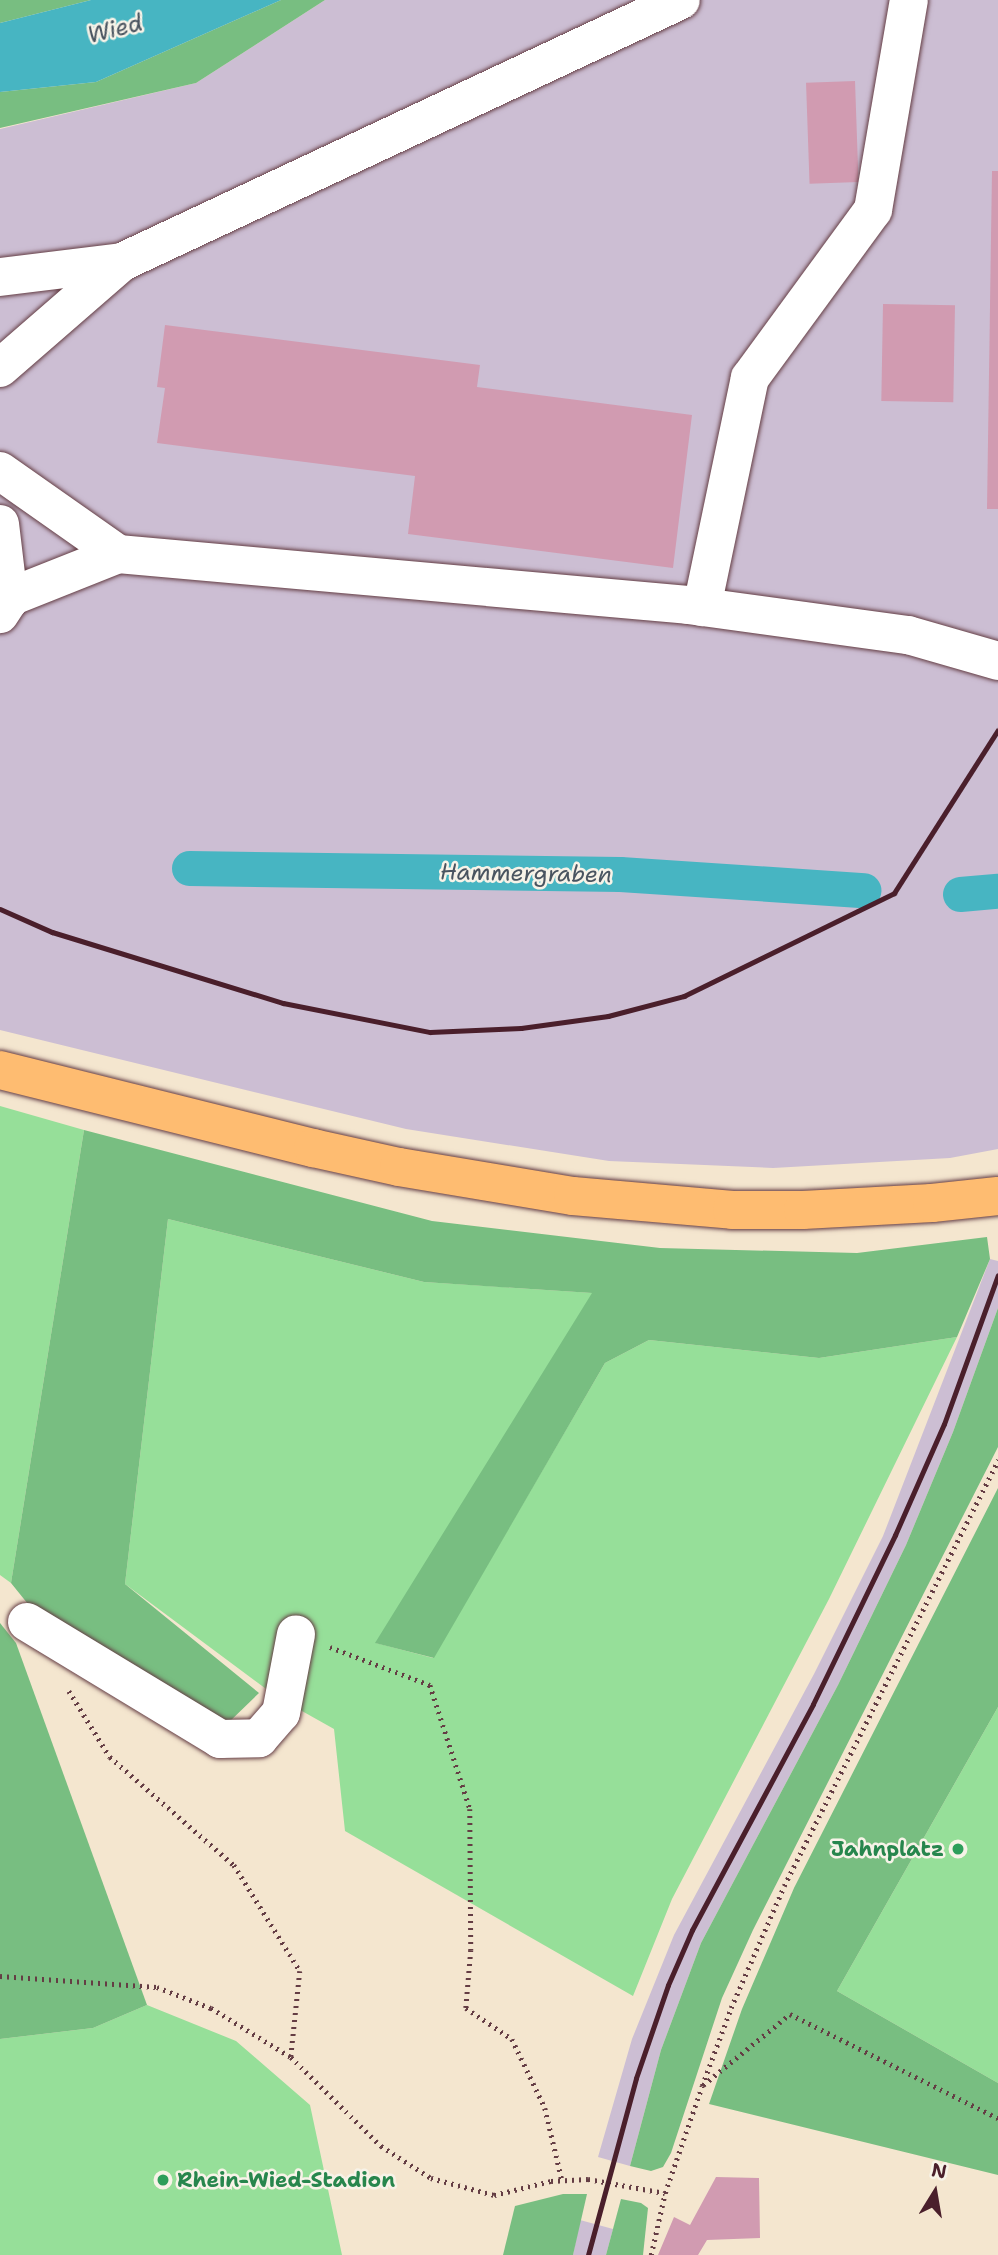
<!DOCTYPE html>
<html>
<head>
<meta charset="utf-8">
<style>
  body { margin:0 }
  #map { position:relative; width:998px; height:2255px; overflow:hidden; background:#f4e6cf; font-family:"Shantell Sans",sans-serif }
  div>[style] { position:absolute }
  [style*='--x'] { left:calc(var(--x)*1px); top:calc(var(--y)*1px); width:calc(var(--w)*1px); rotate:calc(var(--a)*1deg) }
  .industrial>* { inset:0; background:#ccbed3 }
  .green>* { inset:0; background:#96df99 }
  .forest>* { inset:0; background:#78be81 }
  .water>* { inset:0; background:#47b5c2 }
  .canal>* { height:35px; margin:-17.5px; padding:0 17.5px; transform-origin:17.5px; border-radius:17.5px; background:#47b5c2 }
  .building>* { inset:0; background:#d19bb1; transform-origin:0 0 }
  .path>* { height:4.5px; margin-top:-2.25px; transform-origin:0; background:repeating-linear-gradient(90deg,#643d44 0 2px,transparent 0 7px) }
  .roads { filter:drop-shadow(0 0 2px #643d44) drop-shadow(0 0 2px #643d44) }
  .minor>* { height:38px; margin:-19px; padding:0 19px; transform-origin:19px; border-radius:19px; background:#fff }
  .major>* { height:38px; margin:-19px; padding:0 19px; transform-origin:19px; border-radius:19px; background:#febc71 }
  .rail>* { height:5px; margin:-2.5px; padding:0 2.5px; transform-origin:2.5px; border-radius:2.5px; background:#4a1f2b }
  .dots>* { width:19px; height:19px; translate:-50% -50%; box-sizing:border-box; border:4px solid #f7f3e8; border-radius:50% }
  span { translate:-50% -50%; white-space:nowrap; text-align:center; line-height:1.15; -webkit-text-stroke:5px #f7f3e8; paint-order:stroke }
  .leisure-label { font-size:21px; color:#27864d; font-weight:700 }
  .right { translate:-100% -50%; text-align:right }
  .left { translate:0 -50%; text-align:left }
  .water-label { font-size:23px; color:#495460; font-style:italic }
  .north { position:absolute; left:900px; top:2157px; width:70px; height:70px; -webkit-text-stroke:5px #f7f3e8; paint-order:stroke; rotate:11deg; font-size:19px; font-weight:700; line-height:28px; text-align:center; color:#4a1f2b }
  .north::after { content:''; display:block; margin:auto; width:24px; height:32px; background:#4a1f2b; clip-path:polygon(50% 0,100% 100%,50% 72%,0 100%) }
</style>
</head>
<body>
<div id="map">
  <div class="industrial">
    <i style="clip-path:polygon(325px 0,998px 0,998px 1149px,950px 1158px,773px 1168px,609px 1161px,406px 1129px,0 1030px,0 129px,196px 83px)"></i>
    <i style="clip-path:polygon(990px 1259px,998px 1261px,998px 1308px,953px 1432px,906px 1545px,838px 1685px,701px 1943px,661px 2050px,630px 2166px,598px 2157px,632px 2039px,674px 1935px,814px 1674px,883px 1536px)"></i>
    <i style="clip-path:polygon(580px 2220px,613px 2229px,606px 2255px,573px 2255px)"></i>
  </div>
  <div class="green">
    <i style="clip-path:polygon(0 1106px,84px 1130px,11px 1583px,0 1575px)"></i>
    <i style="clip-path:polygon(168px 1219px,424px 1282px,593px 1293px,376px 1643px,433px 1658px,605px 1363px,649px 1340px,819px 1358px,957px 1337px,829px 1599px,672px 1899px,633px 1996px,345px 1831px,334px 1729px,277px 1697px,125px 1584px)"></i>
    <i style="clip-path:polygon(998px 1707px,998px 2083px,837px 1991px)"></i>
    <i style="clip-path:polygon(147px 2005px,236px 2041px,310px 2105px,342px 2255px,0 2255px,0 2039px,93px 2028px)"></i>
  </div>
  <div class="forest">
    <i style="clip-path:polygon(0 0,91px 0,0 23px)"></i>
    <i style="clip-path:polygon(281px 0,325px 0,196px 83px,0 128px,0 92px,96px 82px)"></i>
    <i style="clip-path:polygon(84px 1130px,432px 1221px,660px 1248px,857px 1253px,987px 1237px,990px 1259px,957px 1337px,819px 1358px,649px 1340px,605px 1363px,434px 1658px,375px 1643px,592px 1293px,424px 1282px,168px 1219px,125px 1584px,259px 1693px,227px 1724px,32px 1609px,11px 1583px)"></i>
    <i style="clip-path:polygon(998px 1308px,998px 1447px,753px 1930px,722px 1998px,671px 2153px,663px 2167px,651px 2171px,630px 2166px,661px 2050px,701px 1943px,838px 1685px,906px 1545px,953px 1432px)"></i>
    <i style="clip-path:polygon(998px 1488px,998px 1707px,837px 1991px,998px 2083px,998px 2175px,709px 2104px,742px 2009px,794px 1888px)"></i>
    <i style="clip-path:polygon(0 1623px,16px 1643px,147px 2005px,93px 2028px,0 2039px)"></i>
    <i style="clip-path:polygon(563px 2194px,587px 2194px,573px 2255px,503px 2255px,515px 2206px)"></i>
    <i style="clip-path:polygon(621px 2199px,641px 2203px,648px 2208px,643px 2255px,606px 2255px)"></i>
  </div>
  <div class="water">
    <i style="clip-path:polygon(91px 0,281px 0,96px 82px,0 92px,0 23px)"></i>
  </div>
  <div class="canal">
    <i style="--x:189;--y:868;--w:431;--a:0.8"></i>
    <i style="--x:620;--y:874;--w:244;--a:3.8"></i>
    <i style="--x:960;--y:894;--w:38;--a:-5"></i>
  </div>
  <div class="building">
    <i style="left:855px;top:81px;width:101px;height:49px;rotate:88deg"></i>
    <i style="clip-path:polygon(992px 171px,998px 171px,998px 509px,987px 509px)"></i>
    <i style="left:883px;top:304px;width:72px;height:97px;rotate:1deg"></i>
    <i style="clip-path:polygon(165px 325px,480px 365px,477px 387px,692px 415px,673px 568px,408px 534px,415px 476px,157px 443px,165px 388px,157px 387px)"></i>
    <i style="clip-path:polygon(716px 2177px,759px 2178px,760px 2238px,707px 2240px,698px 2255px,658px 2255px,674px 2217px,690px 2225px)"></i>
  </div>
  <div class="path">
    <i style="--x:330;--y:1647;--w:107;--a:20.8"></i>
    <i style="--x:430;--y:1685;--w:130;--a:72.1"></i>
    <i style="--x:470;--y:1809;--w:141;--a:89.6"></i>
    <i style="--x:471;--y:1950;--w:58;--a:94.9"></i>
    <i style="--x:466;--y:2008;--w:55;--a:34"></i>
    <i style="--x:512;--y:2039;--w:76;--a:64.4"></i>
    <i style="--x:545;--y:2108;--w:74;--a:76.7"></i>
    <i style="--x:69;--y:1691;--w:78;--a:58.2"></i>
    <i style="--x:110;--y:1757;--w:164;--a:41.1"></i>
    <i style="--x:234;--y:1865;--w:125;--a:58.1"></i>
    <i style="--x:300;--y:1971;--w:86;--a:96"></i>
    <i style="--x:0;--y:1976;--w:157;--a:4"></i>
    <i style="--x:157;--y:1987;--w:58;--a:21.3"></i>
    <i style="--x:211;--y:2008;--w:94;--a:31.5"></i>
    <i style="--x:291;--y:2057;--w:127;--a:44.7"></i>
    <i style="--x:381;--y:2146;--w:59;--a:32.6"></i>
    <i style="--x:431;--y:2178;--w:65;--a:15.1"></i>
    <i style="--x:494;--y:2195;--w:59;--a:-13.8"></i>
    <i style="--x:551;--y:2181;--w:37;--a:-3"></i>
    <i style="--x:588;--y:2179;--w:78;--a:10.3"></i>
    <i style="--x:703;--y:2085;--w:112;--a:-39.2"></i>
    <i style="--x:790;--y:2014;--w:233;--a:26.6"></i>
    <i style="--x:651;--y:2255;--w:64;--a:-77.3"></i>
    <i style="--x:665;--y:2193;--w:113;--a:-70.9"></i>
    <i style="--x:702;--y:2086;--w:83;--a:-69.6"></i>
    <i style="--x:731;--y:2008;--w:133;--a:-66.5"></i>
    <i style="--x:784;--y:1886;--w:477;--a:-63.3"></i>
  </div>
  <div class="roads">
    <div class="minor">
      <i style="--x:0;--y:277;--w:123;--a:-7"></i>
      <i style="--x:0;--y:368;--w:162;--a:-41"></i>
      <i style="--x:122;--y:262;--w:617;--a:-25.11"></i>
      <i style="--x:0;--y:471;--w:144;--a:35.1"></i>
      <i style="--x:118;--y:554;--w:572;--a:5.11"></i>
      <i style="--x:688;--y:605;--w:222;--a:7.8"></i>
      <i style="--x:908;--y:635;--w:94;--a:16.1"></i>
      <i style="--x:0;--y:524;--w:77;--a:83.2"></i>
      <i style="--x:9;--y:600;--w:17;--a:123"></i>
      <i style="--x:0;--y:601;--w:127;--a:-21.7"></i>
      <i style="--x:702;--y:607;--w:234;--a:-78.2"></i>
      <i style="--x:750;--y:378;--w:208;--a:-53.8"></i>
      <i style="--x:873;--y:210;--w:213;--a:-80.3"></i>
      <i style="--x:27;--y:1622;--w:226;--a:31.2"></i>
      <i style="--x:220;--y:1739;--w:39;--a:-1"></i>
      <i style="--x:259;--y:1738;--w:33;--a:-49"></i>
      <i style="--x:281;--y:1713;--w:80;--a:-79.2"></i>
    </div>
    <div class="major">
      <i style="--x:0;--y:1070;--w:323;--a:14"></i>
      <i style="--x:313;--y:1148;--w:88;--a:12.5"></i>
      <i style="--x:399;--y:1167;--w:176;--a:9.5"></i>
      <i style="--x:573;--y:1196;--w:160;--a:5"></i>
      <i style="--x:732;--y:1210;--w:71;--a:0"></i>
      <i style="--x:803;--y:1210;--w:129;--a:-3.1"></i>
      <i style="--x:932;--y:1203;--w:66;--a:-6.1"></i>
    </div>
  </div>
  <div class="rail">
    <i style="--x:0;--y:909;--w:57;--a:23.9"></i>
    <i style="--x:52;--y:932;--w:242;--a:17.1"></i>
    <i style="--x:283;--y:1003;--w:150;--a:11.2"></i>
    <i style="--x:430;--y:1032;--w:91;--a:-2.5"></i>
    <i style="--x:521;--y:1028;--w:88;--a:-7.9"></i>
    <i style="--x:608;--y:1016;--w:79;--a:-14.7"></i>
    <i style="--x:684;--y:996;--w:234;--a:-26.1"></i>
    <i style="--x:894;--y:893;--w:193;--a:-57.5"></i>
    <i style="--x:588;--y:2255;--w:183;--a:-74.8"></i>
    <i style="--x:636;--y:2078;--w:98;--a:-71"></i>
    <i style="--x:668;--y:1985;--w:60;--a:-66.4"></i>
    <i style="--x:692;--y:1930;--w:256;--a:-61.8"></i>
    <i style="--x:813;--y:1704;--w:188;--a:-64.1"></i>
    <i style="--x:895;--y:1535;--w:121;--a:-66.2"></i>
    <i style="--x:944;--y:1424;--w:158;--a:-70.1"></i>
  </div>
  <div class="dots">
    <i style="left:958px;top:1849px;background:#2e9e5b"></i>
    <i style="left:163px;top:2180px;background:#2e9e5b"></i>
  </div>
  <div class="leisure-label">
    <span class="right" style="left:944px;top:1849px">Jahnplatz</span>
    <span class="left" style="left:177px;top:2180px">Rhein-Wied-Stadion</span>
  </div>
  <div class="water-label">
    <span style="left:115px;top:29px;rotate:-14deg">Wied</span>
    <span style="left:526px;top:873px;rotate:1deg">Hammergraben</span>
  </div>
  <div class="north">N</div>
</div>
</body>
</html>
